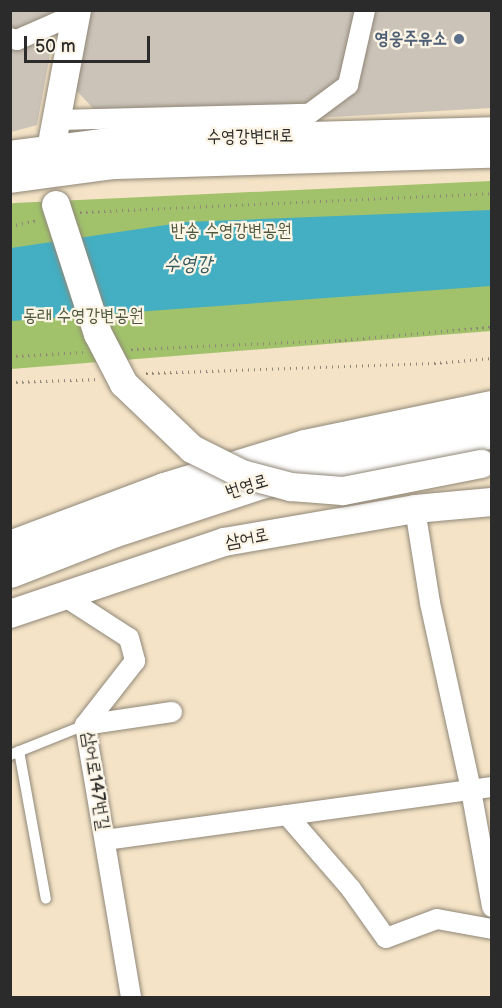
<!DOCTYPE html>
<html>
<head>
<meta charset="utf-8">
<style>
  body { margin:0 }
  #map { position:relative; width:502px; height:1008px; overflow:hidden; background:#f4e3c6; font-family:"Balsamiq Sans","Poor Story",sans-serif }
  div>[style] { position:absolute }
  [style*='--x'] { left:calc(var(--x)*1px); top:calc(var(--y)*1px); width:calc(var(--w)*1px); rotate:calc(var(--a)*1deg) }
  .industrial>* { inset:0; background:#cbc3b8 }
  .green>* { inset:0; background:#a1c26b }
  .water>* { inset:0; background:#44aec2 }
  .path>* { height:3px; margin-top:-1.5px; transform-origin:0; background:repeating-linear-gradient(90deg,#908778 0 1.5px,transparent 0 6px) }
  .roads { filter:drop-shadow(0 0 2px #908778) drop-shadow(0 0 2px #908778) }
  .lane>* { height:10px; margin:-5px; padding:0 5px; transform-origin:5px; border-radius:5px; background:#fff }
  .street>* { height:20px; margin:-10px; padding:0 10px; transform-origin:10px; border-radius:10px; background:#fff }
  .secondary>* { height:28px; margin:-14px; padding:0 14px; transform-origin:14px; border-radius:14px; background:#fff }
  .highway>* { height:33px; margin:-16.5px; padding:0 16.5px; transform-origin:16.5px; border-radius:16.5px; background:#fff }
  .bridges { filter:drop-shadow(0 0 2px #908778) drop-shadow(0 0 2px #908778) }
  .secondary-bridge>* { height:28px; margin:-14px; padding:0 14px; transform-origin:14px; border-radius:14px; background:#fff }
  .dots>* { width:16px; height:16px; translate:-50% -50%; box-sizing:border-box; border:3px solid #fcf5e5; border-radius:50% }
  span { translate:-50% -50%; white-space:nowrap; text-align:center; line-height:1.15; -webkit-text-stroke:4.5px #fcf5e5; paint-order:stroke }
  .service-label { font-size:18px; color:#4e5e75; font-weight:700 }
  .right { translate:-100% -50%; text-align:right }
  .street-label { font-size:18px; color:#2b2b2b }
  .park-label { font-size:18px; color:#4e583e }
  .water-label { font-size:20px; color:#345960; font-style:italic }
  .frame { position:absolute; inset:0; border:12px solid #2b2b2b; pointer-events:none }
  .scale { position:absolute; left:24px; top:36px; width:126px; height:27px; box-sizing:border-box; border:3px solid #2b2b2b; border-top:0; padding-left:8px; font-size:18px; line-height:21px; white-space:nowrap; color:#2b2b2b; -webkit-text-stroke:4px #fcf5e5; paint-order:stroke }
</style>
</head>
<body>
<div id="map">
  <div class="industrial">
    <i style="clip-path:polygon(11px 11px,58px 11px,37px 125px,11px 132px)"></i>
    <i style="clip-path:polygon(88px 11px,491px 11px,491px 108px,209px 124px,108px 124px,74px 88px)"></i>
  </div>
  <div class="green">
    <i style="clip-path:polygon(491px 181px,491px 331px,11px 369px,10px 204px,14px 203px)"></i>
  </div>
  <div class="water">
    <i style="clip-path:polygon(491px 210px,491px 286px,11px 321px,11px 248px,186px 222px)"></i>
  </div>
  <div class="path">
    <i style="--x:80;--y:212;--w:412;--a:-2.6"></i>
    <i style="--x:10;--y:226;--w:29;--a:-12"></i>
    <i style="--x:131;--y:349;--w:208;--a:-2.5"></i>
    <i style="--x:339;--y:340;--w:154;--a:-4.9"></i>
    <i style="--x:10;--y:356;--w:73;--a:-3.1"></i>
    <i style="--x:146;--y:373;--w:288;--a:-2"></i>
    <i style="--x:434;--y:363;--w:58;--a:-4.9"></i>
    <i style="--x:10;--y:382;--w:88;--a:-2"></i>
  </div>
  <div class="roads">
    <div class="lane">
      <i style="--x:19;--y:751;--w:150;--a:79.7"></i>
      <i style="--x:10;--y:755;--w:81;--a:-21.8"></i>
    </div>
    <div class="street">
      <i style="--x:10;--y:38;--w:7;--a:16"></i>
      <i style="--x:17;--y:40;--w:64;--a:-23.8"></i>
      <i style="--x:57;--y:120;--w:252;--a:-1.4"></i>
      <i style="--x:309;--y:114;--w:49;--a:-36.6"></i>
      <i style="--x:348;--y:85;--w:77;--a:-77.2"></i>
      <i style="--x:415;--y:509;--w:95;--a:80.9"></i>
      <i style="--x:430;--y:603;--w:191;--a:77.6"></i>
      <i style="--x:471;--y:790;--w:119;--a:79.8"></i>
      <i style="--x:64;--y:596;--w:77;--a:32.9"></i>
      <i style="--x:129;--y:638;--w:24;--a:75"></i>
      <i style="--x:135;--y:661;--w:81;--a:128"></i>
      <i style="--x:85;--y:725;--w:277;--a:80.4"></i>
      <i style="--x:85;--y:725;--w:88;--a:-8.5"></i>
      <i style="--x:287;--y:815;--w:98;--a:49.1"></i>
      <i style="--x:351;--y:889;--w:60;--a:54.5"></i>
      <i style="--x:386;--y:938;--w:54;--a:-20.4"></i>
      <i style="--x:437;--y:919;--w:56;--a:10.3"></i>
      <i style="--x:105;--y:840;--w:391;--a:-7.8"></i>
    </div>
    <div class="secondary">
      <i style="--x:10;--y:155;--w:107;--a:-7.5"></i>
      <i style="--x:116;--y:141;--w:376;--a:-1.5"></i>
      <i style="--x:48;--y:165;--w:158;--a:-79.4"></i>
      <i style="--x:10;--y:179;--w:105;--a:-7.7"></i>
      <i style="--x:114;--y:165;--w:378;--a:-1.7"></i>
      <i style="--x:10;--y:614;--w:226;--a:-18.6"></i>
      <i style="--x:224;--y:542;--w:194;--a:-9.8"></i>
      <i style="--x:415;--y:509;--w:77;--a:-5.2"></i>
    </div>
    <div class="highway">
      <i style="--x:10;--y:547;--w:165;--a:-20.6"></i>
      <i style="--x:164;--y:489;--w:147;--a:-17"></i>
      <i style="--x:305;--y:446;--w:191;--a:-11.8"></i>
      <i style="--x:10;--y:571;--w:113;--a:-21.3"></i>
      <i style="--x:115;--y:530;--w:154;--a:-18.2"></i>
      <i style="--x:261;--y:482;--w:237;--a:-12.4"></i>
    </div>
  </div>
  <div class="bridges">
    <div class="secondary-bridge">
      <i style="--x:56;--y:205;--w:136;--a:72"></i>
      <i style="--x:98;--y:334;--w:56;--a:62.5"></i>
      <i style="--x:124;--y:384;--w:94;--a:43.7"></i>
      <i style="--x:192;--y:449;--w:56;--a:26.6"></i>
      <i style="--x:242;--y:474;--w:51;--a:14.9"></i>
      <i style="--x:291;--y:487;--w:52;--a:4.4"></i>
      <i style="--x:343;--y:491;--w:141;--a:-11.1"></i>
    </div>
  </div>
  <div class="dots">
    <i style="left:459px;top:39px;background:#5c6f8a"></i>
  </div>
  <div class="service-label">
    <span class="right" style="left:447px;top:39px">영웅주유소</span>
  </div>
  <div class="street-label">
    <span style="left:250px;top:137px;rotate:-1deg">수영강변대로</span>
    <span style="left:247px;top:487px;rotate:-17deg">번영로</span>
    <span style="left:247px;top:539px;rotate:-11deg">삼어로</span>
    <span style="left:95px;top:781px;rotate:81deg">삼어로147번길</span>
  </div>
  <div class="park-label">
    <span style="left:231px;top:231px">반송 수영강변공원</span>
    <span style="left:83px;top:316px">동래 수영강변공원</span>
  </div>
  <div class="water-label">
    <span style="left:188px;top:264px">수영강</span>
  </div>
  <div class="frame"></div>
  <div class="scale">50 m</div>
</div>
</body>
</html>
